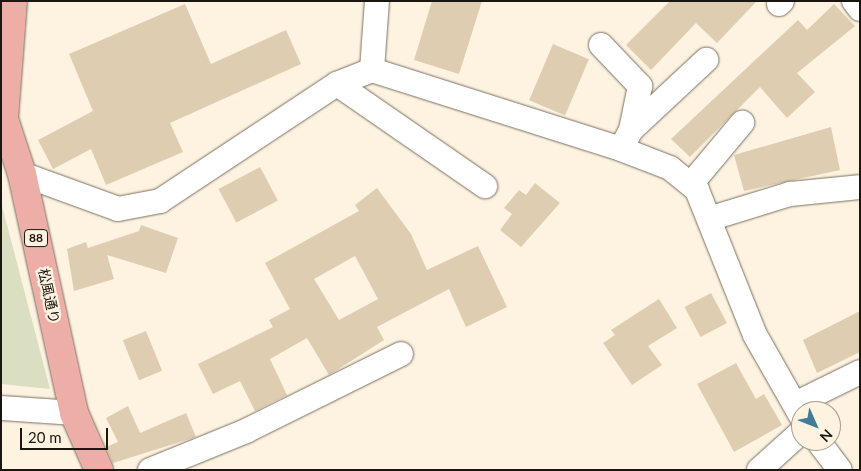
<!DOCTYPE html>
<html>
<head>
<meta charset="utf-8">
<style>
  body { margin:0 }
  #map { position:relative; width:861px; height:471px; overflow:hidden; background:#fef3e1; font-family:Lato,"Noto Sans JP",sans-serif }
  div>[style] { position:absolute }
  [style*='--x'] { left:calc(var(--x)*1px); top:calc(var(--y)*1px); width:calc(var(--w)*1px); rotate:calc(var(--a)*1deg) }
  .green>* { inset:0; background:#d9dfc0 }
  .building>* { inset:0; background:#decdb0; transform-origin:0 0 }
  .roads { filter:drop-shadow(0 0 1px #7a7060) drop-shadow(0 0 1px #7a7060) }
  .street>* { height:24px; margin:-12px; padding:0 12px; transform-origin:12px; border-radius:12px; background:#fff }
  .primary>* { height:28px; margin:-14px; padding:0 14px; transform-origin:14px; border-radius:14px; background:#ecaea6 }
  span { translate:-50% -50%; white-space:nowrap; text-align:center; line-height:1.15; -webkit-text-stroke:4.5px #fef3e1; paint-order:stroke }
  .shield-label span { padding:1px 4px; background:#fef3e1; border:1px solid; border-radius:4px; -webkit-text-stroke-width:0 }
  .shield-label { font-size:12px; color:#1a1610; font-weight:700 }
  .street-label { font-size:14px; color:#1a1610 }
  .frame { position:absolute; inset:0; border:2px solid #1a1610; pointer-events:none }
  .north { position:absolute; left:791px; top:401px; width:50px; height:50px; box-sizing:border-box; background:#fef3e1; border:1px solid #a39b8d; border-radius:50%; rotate:134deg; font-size:14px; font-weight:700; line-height:20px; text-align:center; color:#1a1610 }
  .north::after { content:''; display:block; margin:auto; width:18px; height:22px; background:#417d94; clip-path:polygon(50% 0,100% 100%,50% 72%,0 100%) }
  .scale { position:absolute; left:20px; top:428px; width:88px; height:22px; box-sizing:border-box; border:2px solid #1a1610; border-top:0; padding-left:6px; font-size:15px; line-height:18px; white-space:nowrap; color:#1a1610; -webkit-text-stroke:4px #fef3e1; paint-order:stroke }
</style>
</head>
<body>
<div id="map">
  <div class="green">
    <i style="clip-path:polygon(1px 202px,50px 389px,1px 384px)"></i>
  </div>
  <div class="building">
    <i style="clip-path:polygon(432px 1px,482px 1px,459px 74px,414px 60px)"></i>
    <i style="clip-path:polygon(670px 1px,757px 1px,717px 43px,696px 23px,651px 70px,626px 45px)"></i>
    <i style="clip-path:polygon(185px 4px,211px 64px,286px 30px,301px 64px,170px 123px,183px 152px,106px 185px,91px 149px,53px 169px,38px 140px,93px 111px,69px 54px)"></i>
    <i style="clip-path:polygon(834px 4px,855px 26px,797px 73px,815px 92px,787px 118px,760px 87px,690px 157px,671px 139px,798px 20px,807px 30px)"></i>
    <i style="left:553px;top:44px;width:39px;height:61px;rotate:23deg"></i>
    <i style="clip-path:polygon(831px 127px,840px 170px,744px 191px,734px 155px)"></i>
    <i style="left:260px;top:167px;width:38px;height:47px;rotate:62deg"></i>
    <i style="clip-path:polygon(535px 183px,560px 203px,521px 247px,500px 230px,512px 214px,504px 208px,519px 190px,526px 195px)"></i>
    <i style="clip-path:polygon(evenodd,377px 188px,411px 234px,427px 270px,478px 246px,507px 307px,466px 327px,449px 289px,377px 327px,384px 340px,329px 375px,307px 338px,270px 359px,287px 395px,255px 411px,240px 381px,213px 394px,198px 364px,273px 327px,269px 320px,290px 309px,265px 263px,359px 211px,355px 205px,377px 188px,355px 256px,378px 299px,339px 320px,314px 279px,355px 256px)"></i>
    <i style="clip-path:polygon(141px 225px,178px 238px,166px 273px,107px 255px,114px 279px,74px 291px,67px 249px,86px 242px,88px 248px,139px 231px)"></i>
    <i style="left:711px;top:293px;width:34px;height:30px;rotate:62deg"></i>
    <i style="clip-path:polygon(659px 299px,677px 328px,648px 346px,662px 365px,632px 385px,603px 343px,615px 335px,611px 330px)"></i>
    <i style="clip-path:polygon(860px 311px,860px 352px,817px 373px,803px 340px)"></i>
    <i style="left:146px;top:331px;width:43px;height:25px;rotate:68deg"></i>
    <i style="clip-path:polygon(736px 363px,756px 399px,764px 394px,782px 425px,734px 452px,697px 384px)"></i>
    <i style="clip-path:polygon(128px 406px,140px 433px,186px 413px,196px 437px,113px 463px,106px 447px,118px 442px,106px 418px)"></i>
  </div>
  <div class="roads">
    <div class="street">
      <i style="--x:854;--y:1;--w:10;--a:53"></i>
      <i style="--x:779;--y:4;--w:4;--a:-45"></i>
      <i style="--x:601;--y:45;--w:57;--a:46.4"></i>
      <i style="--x:640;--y:86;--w:45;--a:101.6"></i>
      <i style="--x:631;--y:130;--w:21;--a:118"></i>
      <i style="--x:372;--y:70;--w:69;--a:-85.9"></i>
      <i style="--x:337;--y:84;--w:180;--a:34.6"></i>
      <i style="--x:631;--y:130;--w:103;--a:-43"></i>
      <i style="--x:22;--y:174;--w:102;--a:20"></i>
      <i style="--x:118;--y:209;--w:43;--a:-10.8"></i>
      <i style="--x:160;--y:201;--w:212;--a:-33.5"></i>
      <i style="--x:337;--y:84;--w:38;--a:-22"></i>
      <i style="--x:372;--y:70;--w:261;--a:17.6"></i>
      <i style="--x:621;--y:149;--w:53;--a:21.2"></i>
      <i style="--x:670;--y:168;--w:35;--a:39"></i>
      <i style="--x:697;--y:190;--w:156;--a:68.2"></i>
      <i style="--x:755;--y:335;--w:93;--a:60.4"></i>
      <i style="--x:691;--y:184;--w:80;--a:-50.1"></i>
      <i style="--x:712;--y:218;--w:82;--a:-17.1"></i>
      <i style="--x:790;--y:194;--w:70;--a:-5.7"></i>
      <i style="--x:795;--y:404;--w:72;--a:-26.2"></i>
      <i style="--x:1;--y:408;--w:73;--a:3.9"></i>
      <i style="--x:818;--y:441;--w:36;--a:53"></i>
      <i style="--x:150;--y:470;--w:104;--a:-22.1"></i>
      <i style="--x:246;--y:431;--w:173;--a:-26.4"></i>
      <i style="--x:759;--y:470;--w:57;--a:-42.1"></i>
    </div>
    <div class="primary">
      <i style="--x:13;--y:1;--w:118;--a:94.4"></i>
      <i style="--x:4;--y:119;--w:58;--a:71.9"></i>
      <i style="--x:22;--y:174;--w:245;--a:77.7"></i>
      <i style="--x:74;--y:413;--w:62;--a:66.3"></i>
    </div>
  </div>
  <div class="shield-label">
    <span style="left:36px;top:238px">88</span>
  </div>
  <div class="street-label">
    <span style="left:49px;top:296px;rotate:78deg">松風通り</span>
  </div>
  <div class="frame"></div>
  <div class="north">N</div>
  <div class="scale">20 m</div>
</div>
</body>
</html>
